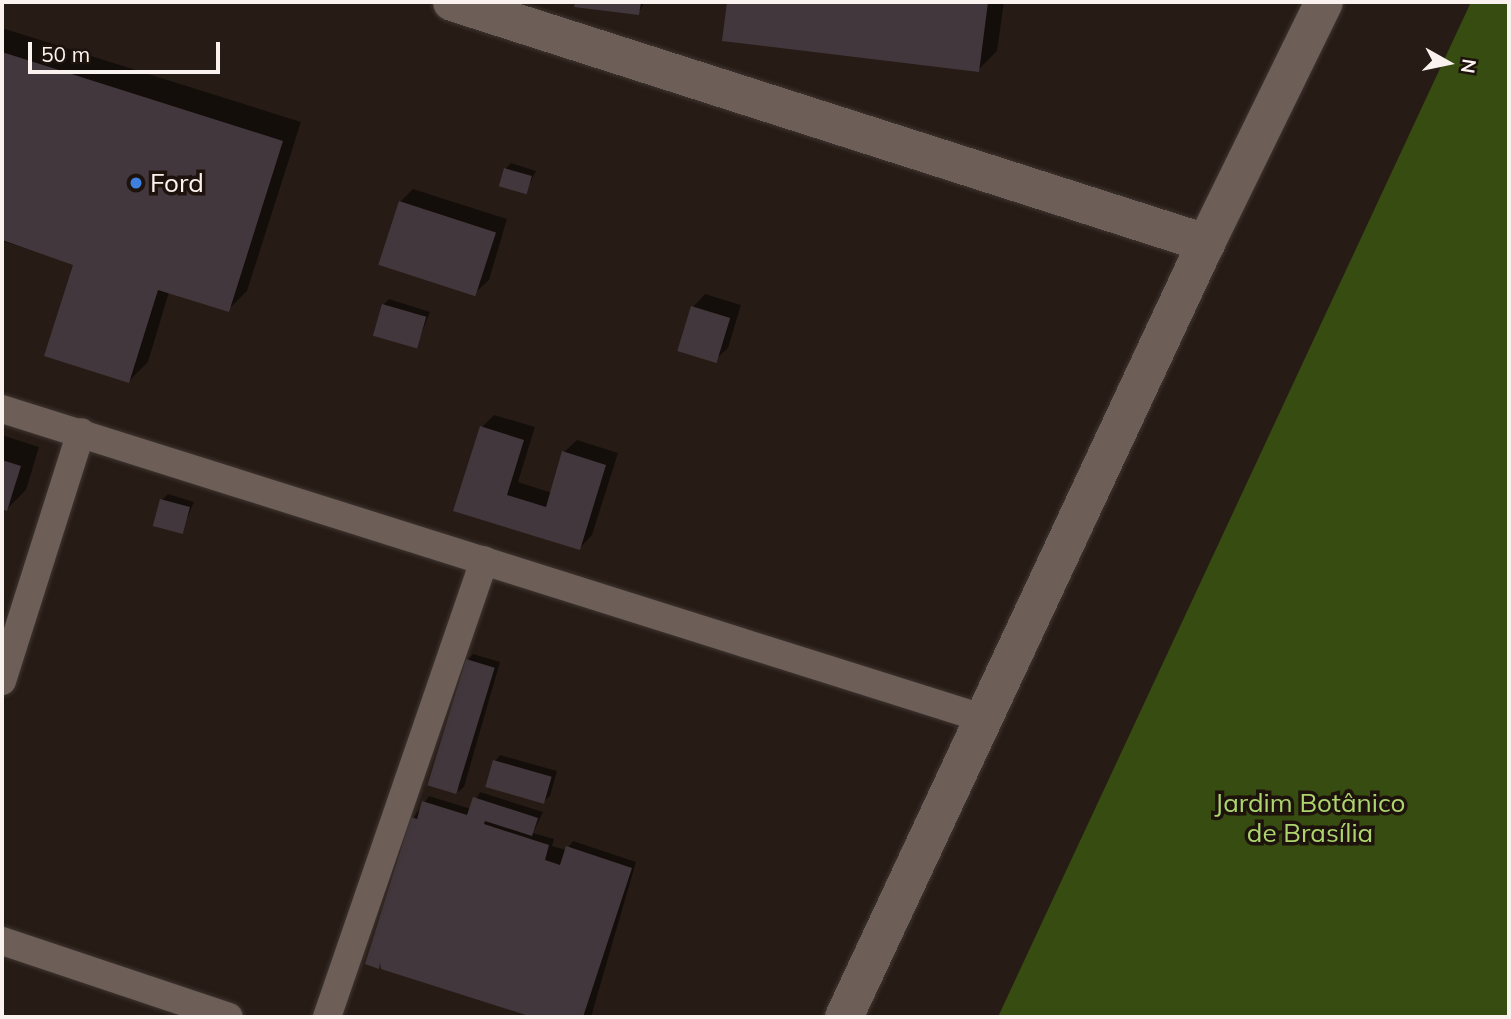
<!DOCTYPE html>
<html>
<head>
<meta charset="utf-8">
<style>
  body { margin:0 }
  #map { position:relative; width:1511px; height:1019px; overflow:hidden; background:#271b15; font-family:Mulish,sans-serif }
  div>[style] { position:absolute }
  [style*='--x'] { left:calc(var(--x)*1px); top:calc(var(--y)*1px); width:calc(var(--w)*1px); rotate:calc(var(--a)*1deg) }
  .green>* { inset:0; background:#374c11 }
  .shadow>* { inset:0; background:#0007 }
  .building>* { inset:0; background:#43373e; transform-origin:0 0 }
  .roads { filter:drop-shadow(0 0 2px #3e3532) drop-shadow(0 0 2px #3e3532) }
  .street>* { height:28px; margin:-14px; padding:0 14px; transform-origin:14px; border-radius:14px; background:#6d5f57 }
  .secondary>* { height:38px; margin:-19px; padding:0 19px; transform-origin:19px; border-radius:19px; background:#6d5f57 }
  .dots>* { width:19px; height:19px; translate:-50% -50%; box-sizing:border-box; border:4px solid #1d120c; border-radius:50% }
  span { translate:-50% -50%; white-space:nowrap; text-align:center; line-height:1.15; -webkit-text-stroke:7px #1d120c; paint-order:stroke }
  .poi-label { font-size:26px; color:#faf2ee }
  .left { translate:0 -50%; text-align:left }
  .park-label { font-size:26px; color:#acd56d }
  .frame { position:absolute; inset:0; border:4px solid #faf2ee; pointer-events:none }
  .north { position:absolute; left:1413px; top:28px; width:70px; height:70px; -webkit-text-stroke:5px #1d120c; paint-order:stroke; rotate:99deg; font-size:19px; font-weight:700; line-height:28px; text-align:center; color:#faf2ee }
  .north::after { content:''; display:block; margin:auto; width:24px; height:32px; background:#faf2ee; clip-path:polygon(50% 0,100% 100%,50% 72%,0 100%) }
  .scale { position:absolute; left:28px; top:42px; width:192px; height:32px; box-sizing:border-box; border:4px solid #faf2ee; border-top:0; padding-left:9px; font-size:21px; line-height:24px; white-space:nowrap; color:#faf2ee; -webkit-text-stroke:5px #1d120c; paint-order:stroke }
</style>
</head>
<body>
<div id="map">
  <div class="green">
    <i style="clip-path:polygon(1471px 2px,1509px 2px,1509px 1017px,998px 1017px)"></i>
  </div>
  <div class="shadow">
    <i style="clip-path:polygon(576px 2px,645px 2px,638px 13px,576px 6px)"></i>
    <i style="clip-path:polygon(729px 2px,1004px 2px,997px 51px,978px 70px,724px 39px)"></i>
    <i style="clip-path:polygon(2px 28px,301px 122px,247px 291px,228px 310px,169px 292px,148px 362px,129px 381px,75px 264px,2px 241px)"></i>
    <i style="clip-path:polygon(511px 163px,536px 171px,525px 193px,505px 169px)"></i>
    <i style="clip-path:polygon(413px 189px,507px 219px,489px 280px,476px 292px,400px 202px)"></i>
    <i style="clip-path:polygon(705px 294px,741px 305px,728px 348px,715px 360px,693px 307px)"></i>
    <i style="clip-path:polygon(389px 299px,430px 312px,416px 347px,383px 305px)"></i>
    <i style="clip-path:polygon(494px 415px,535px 427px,518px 482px,552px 493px,564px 452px,577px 440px,618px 453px,592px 535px,580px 548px,455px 509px,482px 427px)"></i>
    <i style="clip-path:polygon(2px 435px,39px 447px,26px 490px,7px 509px,2px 507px)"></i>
    <i style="clip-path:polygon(168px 494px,194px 502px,181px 532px,162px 500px)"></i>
    <i style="clip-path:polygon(473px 654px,500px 662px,464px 787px,458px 792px,467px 660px)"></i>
    <i style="clip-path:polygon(500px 755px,557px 771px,550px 796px,544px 801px,495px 761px)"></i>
    <i style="clip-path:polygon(480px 792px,543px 812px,533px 833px,554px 839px,552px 846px,566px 850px,573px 841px,636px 862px,591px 1017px,538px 1017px,383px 968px,382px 963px,378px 967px,413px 818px,429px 796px,471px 809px)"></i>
  </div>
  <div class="building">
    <i style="clip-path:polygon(575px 2px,641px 2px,639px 15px,574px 7px)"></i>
    <i style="clip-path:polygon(727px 2px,988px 2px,979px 72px,722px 41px)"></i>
    <i style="clip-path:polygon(2px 52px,283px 141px,229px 312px,158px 290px,129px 383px,44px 356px,73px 265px,2px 240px)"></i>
    <i style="left:504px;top:168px;width:29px;height:19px;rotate:16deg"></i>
    <i style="left:399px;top:201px;width:102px;height:67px;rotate:18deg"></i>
    <i style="left:382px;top:304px;width:46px;height:33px;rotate:16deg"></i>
    <i style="left:691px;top:306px;width:41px;height:47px;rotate:17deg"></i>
    <i style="clip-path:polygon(480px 426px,524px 440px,507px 495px,546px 507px,562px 451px,606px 465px,580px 550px,453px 511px)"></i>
    <i style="clip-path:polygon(2px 460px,21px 466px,7px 511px,2px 509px)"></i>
    <i style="left:160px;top:499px;width:31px;height:28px;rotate:15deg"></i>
    <i style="left:466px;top:659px;width:30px;height:132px;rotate:17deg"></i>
    <i style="left:493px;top:760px;width:61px;height:28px;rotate:16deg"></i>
    <i style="clip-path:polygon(473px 797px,538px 818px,532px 836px,485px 821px,484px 824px,549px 845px,545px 860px,560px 865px,566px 846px,632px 868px,583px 1017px,532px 1017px,381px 969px,380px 963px,379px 969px,365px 964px,411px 817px,417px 819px,422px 801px,467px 815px)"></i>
  </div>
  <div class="roads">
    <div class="street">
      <i style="--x:2;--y:409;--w:1028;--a:17.5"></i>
      <i style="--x:2;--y:681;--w:261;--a:-72.4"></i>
      <i style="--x:2;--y:941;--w:239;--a:18.5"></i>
      <i style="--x:327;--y:1017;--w:483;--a:-71"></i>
    </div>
    <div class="secondary">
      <i style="--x:452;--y:2;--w:792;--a:17.73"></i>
      <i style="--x:844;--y:1017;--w:854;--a:-64.93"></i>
      <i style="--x:1206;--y:243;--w:268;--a:-63.9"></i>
    </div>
  </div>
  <div class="dots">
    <i style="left:136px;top:183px;background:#3f7fe0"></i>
  </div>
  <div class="poi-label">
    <span class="left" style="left:150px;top:183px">Ford</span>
  </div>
  <div class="park-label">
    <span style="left:1310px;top:818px">Jardim Botânico<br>de Brasília</span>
  </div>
  <div class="frame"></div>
  <div class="north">N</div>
  <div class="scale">50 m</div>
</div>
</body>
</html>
